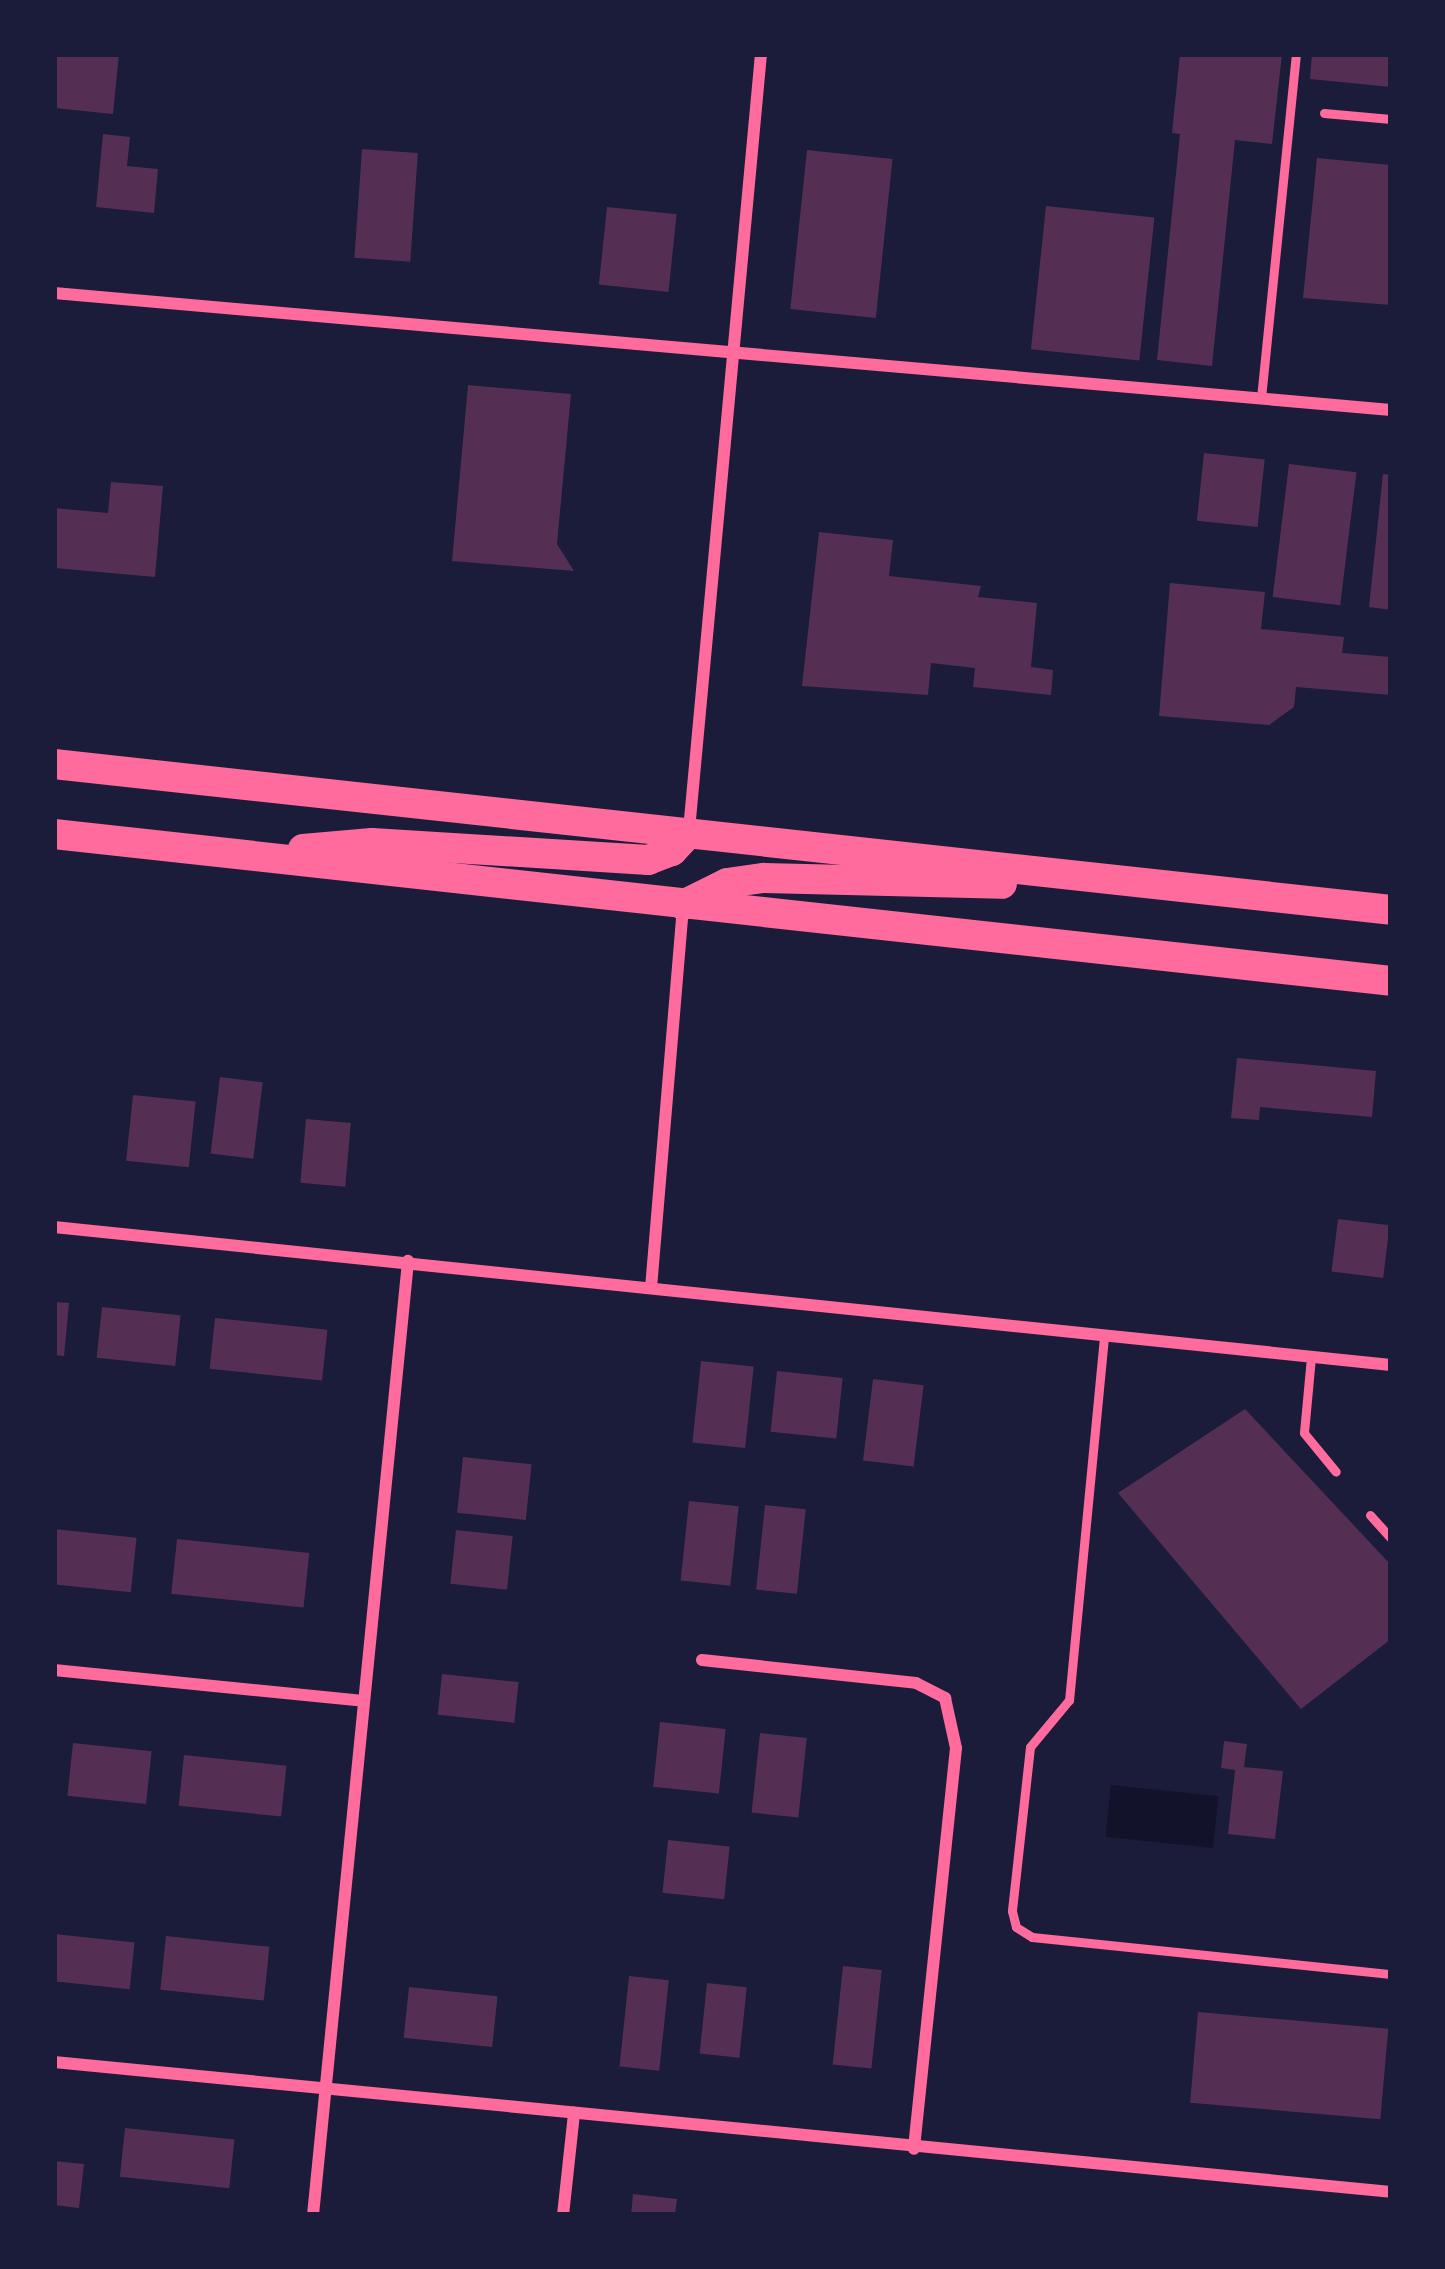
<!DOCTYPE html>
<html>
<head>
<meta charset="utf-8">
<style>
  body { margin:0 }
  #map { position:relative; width:1445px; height:2269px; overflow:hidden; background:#1b1b3a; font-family:Montserrat,sans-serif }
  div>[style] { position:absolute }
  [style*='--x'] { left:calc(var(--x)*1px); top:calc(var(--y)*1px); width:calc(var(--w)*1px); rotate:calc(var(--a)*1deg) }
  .water>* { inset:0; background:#12122b; transform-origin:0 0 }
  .building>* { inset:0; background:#542f53; transform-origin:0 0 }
  .service>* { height:9px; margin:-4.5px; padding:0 4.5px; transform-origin:4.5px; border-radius:4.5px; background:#ff6b9d }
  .minor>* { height:12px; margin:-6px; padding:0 6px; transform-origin:6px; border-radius:6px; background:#ff6b9d }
  .primary>* { height:30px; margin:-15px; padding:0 15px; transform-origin:15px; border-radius:15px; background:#ff6b9d }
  span { translate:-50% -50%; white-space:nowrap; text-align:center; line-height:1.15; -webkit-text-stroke:9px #1b1b3a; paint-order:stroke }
  .frame { position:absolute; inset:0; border:57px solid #1b1b3a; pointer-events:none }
</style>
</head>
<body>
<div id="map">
  <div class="water">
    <i style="left:1111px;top:1785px;width:108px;height:52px;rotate:6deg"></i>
  </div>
  <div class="building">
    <i style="clip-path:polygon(54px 54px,119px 54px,113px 114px,54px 108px)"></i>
    <i style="clip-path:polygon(1180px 54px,1282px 54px,1272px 144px,1235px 140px,1212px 366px,1157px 360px,1180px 134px,1172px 133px)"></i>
    <i style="clip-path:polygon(1312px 54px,1391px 54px,1391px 87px,1310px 79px)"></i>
    <i style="clip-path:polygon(103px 134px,130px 137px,127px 166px,158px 169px,154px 213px,96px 207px)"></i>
    <i style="left:362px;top:149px;width:56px;height:109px;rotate:4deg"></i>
    <i style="left:807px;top:150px;width:86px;height:160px;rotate:6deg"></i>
    <i style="clip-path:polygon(1317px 158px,1391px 165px,1391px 305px,1303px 298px)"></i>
    <i style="left:1046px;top:206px;width:109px;height:144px;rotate:6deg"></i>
    <i style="left:607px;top:207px;width:70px;height:78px;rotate:6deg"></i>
    <i style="clip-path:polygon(468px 385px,571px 394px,557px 544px,574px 571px,452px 561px)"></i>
    <i style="left:1204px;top:453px;width:61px;height:68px;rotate:6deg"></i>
    <i style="left:1289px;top:464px;width:68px;height:134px;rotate:7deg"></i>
    <i style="clip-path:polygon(1383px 474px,1391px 475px,1391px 610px,1369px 607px)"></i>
    <i style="clip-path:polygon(111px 482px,163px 486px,155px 577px,54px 568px,54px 508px,108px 513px)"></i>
    <i style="clip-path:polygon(819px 532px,893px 540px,889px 576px,981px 586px,978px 597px,1037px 603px,1031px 667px,1053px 670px,1051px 695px,973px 687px,975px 668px,931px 663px,928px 695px,802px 686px)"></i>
    <i style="clip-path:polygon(1170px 583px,1265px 592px,1261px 629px,1344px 637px,1342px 653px,1391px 657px,1391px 695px,1296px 687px,1294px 707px,1269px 725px,1159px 716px)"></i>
    <i style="clip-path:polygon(1237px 1058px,1376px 1071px,1372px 1117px,1260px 1107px,1259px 1120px,1231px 1118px)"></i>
    <i style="left:220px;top:1077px;width:43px;height:77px;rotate:7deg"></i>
    <i style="left:133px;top:1095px;width:63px;height:66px;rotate:6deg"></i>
    <i style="left:306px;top:1119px;width:45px;height:64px;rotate:5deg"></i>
    <i style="left:1338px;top:1219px;width:52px;height:53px;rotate:7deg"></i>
    <i style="clip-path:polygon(54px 1302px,69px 1303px,64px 1356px,54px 1355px)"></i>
    <i style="left:102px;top:1307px;width:79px;height:51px;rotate:6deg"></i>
    <i style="left:215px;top:1318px;width:113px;height:51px;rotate:6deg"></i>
    <i style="left:701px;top:1361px;width:53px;height:82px;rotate:6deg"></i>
    <i style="left:777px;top:1371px;width:66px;height:61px;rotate:6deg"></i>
    <i style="left:873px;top:1379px;width:51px;height:82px;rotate:7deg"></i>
    <i style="clip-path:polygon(1245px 1409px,1391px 1565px,1391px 1639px,1301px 1709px,1118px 1493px)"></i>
    <i style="left:463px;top:1457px;width:69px;height:56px;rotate:6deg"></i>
    <i style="left:689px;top:1501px;width:50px;height:80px;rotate:6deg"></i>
    <i style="left:765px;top:1505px;width:41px;height:85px;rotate:6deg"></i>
    <i style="left:54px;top:1529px;width:83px;height:55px;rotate:6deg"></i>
    <i style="left:456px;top:1530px;width:57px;height:54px;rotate:6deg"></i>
    <i style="left:177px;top:1539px;width:133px;height:55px;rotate:6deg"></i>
    <i style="left:442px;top:1674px;width:77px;height:41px;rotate:6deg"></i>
    <i style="left:660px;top:1722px;width:66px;height:65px;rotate:6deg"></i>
    <i style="left:760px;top:1733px;width:47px;height:80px;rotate:6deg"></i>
    <i style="clip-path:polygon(1224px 1741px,1247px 1744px,1244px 1767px,1283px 1771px,1275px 1839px,1228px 1834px,1235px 1770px,1221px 1768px)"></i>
    <i style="left:73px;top:1743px;width:79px;height:53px;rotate:6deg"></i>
    <i style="left:184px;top:1755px;width:103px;height:51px;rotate:6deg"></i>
    <i style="left:668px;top:1840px;width:62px;height:53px;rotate:6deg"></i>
    <i style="left:54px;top:1934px;width:81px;height:47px;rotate:6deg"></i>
    <i style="left:166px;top:1936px;width:104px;height:54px;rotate:6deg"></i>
    <i style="left:843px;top:1966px;width:39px;height:99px;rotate:6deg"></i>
    <i style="left:629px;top:1976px;width:40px;height:91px;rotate:6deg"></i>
    <i style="left:707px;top:1983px;width:40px;height:71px;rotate:6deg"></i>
    <i style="left:409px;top:1987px;width:89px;height:51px;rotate:6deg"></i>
    <i style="left:1198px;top:2012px;width:191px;height:91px;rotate:5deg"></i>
    <i style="left:125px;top:2128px;width:110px;height:49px;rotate:6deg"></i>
    <i style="clip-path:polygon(54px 2161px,84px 2164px,79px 2208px,54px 2205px)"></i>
    <i style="clip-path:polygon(633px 2194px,677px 2199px,675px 2215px,631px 2215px)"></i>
  </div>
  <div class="service">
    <i style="--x:1324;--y:113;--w:67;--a:5.1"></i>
    <i style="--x:1261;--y:398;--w:346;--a:-84.2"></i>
    <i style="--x:1104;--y:1337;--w:365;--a:95.5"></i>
    <i style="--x:1069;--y:1700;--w:61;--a:129.7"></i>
    <i style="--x:1030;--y:1747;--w:165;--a:96.3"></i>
    <i style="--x:1012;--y:1911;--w:16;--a:76"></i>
    <i style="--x:1016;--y:1927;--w:19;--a:32"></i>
    <i style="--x:1032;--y:1937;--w:361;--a:5.9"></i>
    <i style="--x:1311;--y:1357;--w:76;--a:95.3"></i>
    <i style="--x:1304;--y:1433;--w:50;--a:50.6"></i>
    <i style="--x:1370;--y:1515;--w:31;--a:48"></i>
  </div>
  <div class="minor">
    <i style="--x:54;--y:293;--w:1342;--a:5"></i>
    <i style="--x:689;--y:830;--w:779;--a:-84.7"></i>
    <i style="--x:54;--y:1227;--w:1344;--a:5.89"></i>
    <i style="--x:651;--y:1288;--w:382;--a:-85.2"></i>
    <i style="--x:702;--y:1660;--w:215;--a:6.1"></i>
    <i style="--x:916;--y:1683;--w:33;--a:27"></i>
    <i style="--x:945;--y:1698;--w:51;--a:77.6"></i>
    <i style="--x:956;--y:1748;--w:403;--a:96"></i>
    <i style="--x:54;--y:1670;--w:311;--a:5.7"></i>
    <i style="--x:54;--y:2062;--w:1343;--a:5.55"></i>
    <i style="--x:313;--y:2215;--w:959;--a:-84.31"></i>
    <i style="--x:563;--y:2215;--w:103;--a:-83.8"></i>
  </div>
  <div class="primary">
    <i style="--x:54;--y:764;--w:1345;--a:6.23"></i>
    <i style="--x:54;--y:834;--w:1345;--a:6.27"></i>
    <i style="--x:303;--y:849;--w:69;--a:-5"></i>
    <i style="--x:372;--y:843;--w:277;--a:3.5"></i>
    <i style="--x:648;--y:860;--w:26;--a:-21"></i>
    <i style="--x:672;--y:851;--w:25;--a:-47"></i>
    <i style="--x:683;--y:905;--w:49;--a:-26.6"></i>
    <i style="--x:727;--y:883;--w:37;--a:-8"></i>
    <i style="--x:764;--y:878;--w:238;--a:1.4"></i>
  </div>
  <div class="frame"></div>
</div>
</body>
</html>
